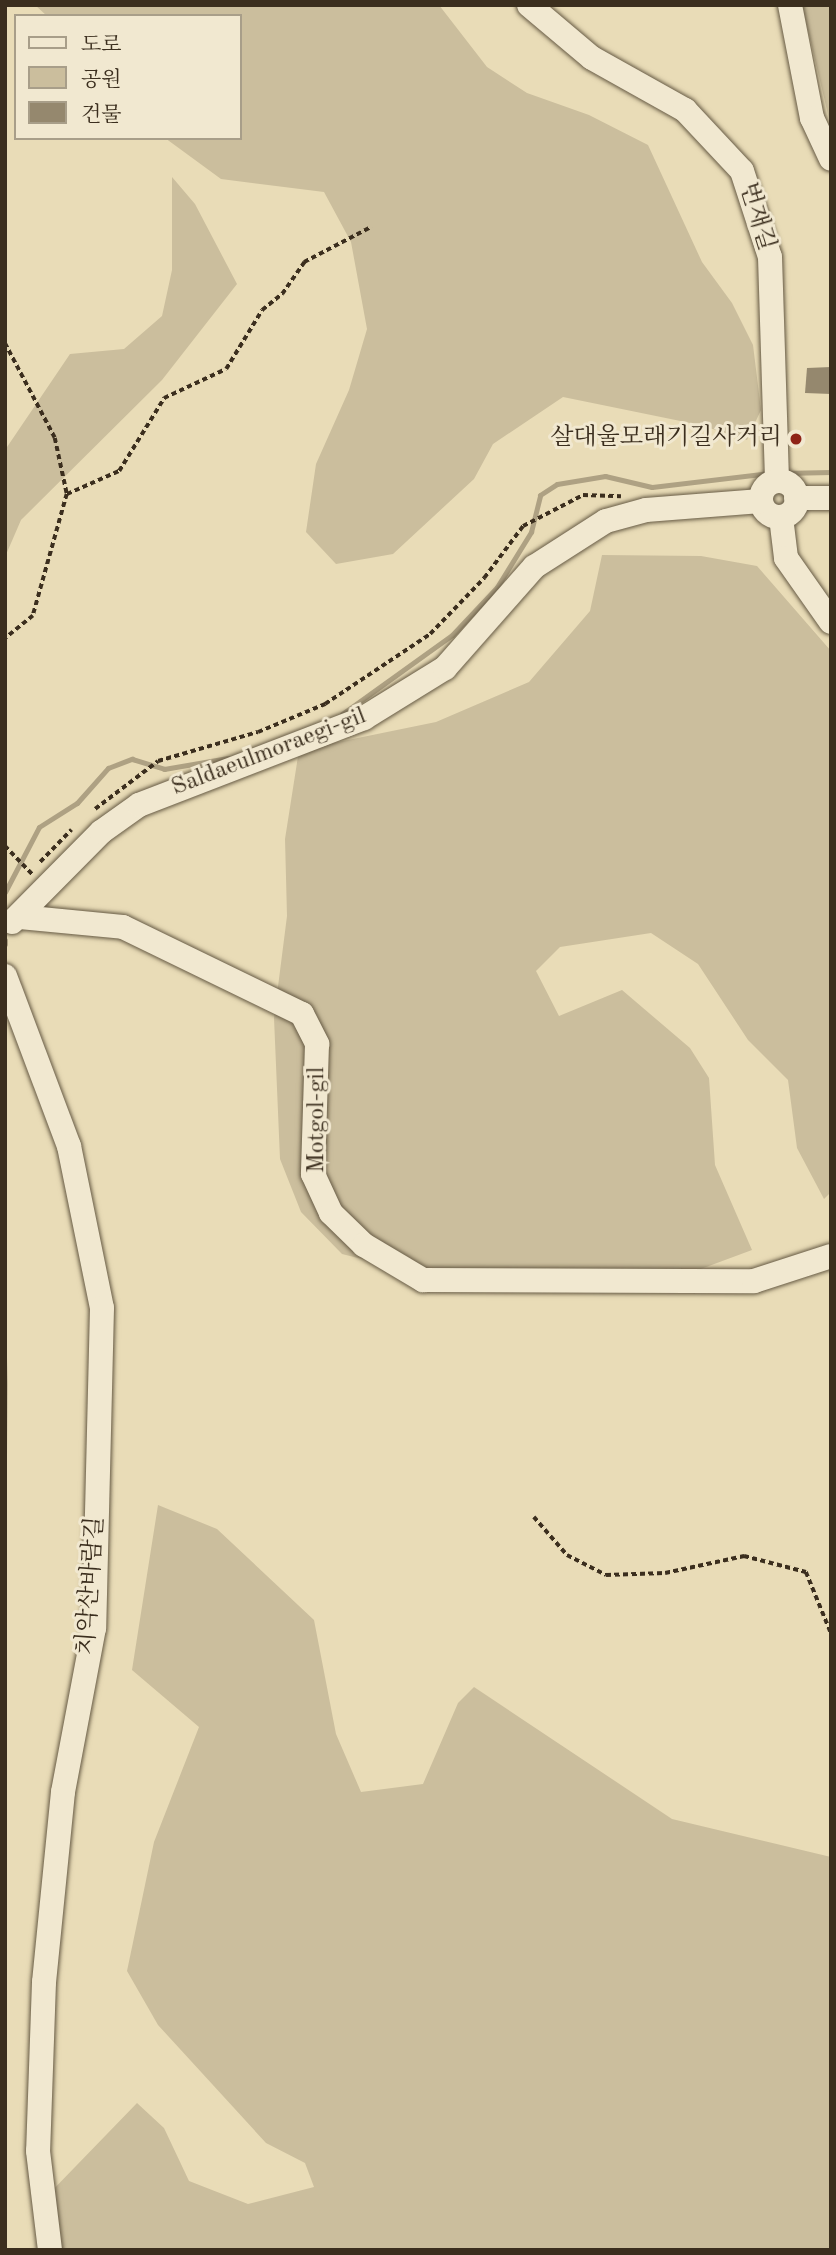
<!DOCTYPE html>
<html>
<head>
<meta charset="utf-8">
<style>
  body { margin:0 }
  #map { position:relative; width:836px; height:2255px; overflow:hidden; background:#e9dcb7; font-family:"Old Standard TT","Noto Serif KR",serif }
  div>[style] { position:absolute }
  [style*='--x'] { left:calc(var(--x)*1px); top:calc(var(--y)*1px); width:calc(var(--w)*1px); rotate:calc(var(--a)*1deg) }
  .green>* { inset:0; background:#cbbe9d }
  .stream>* { height:5px; margin:-2.5px; padding:0 2.5px; transform-origin:2.5px; border-radius:2.5px; background:#aea183 }
  .building>* { inset:0; background:#95886e }
  .path>* { height:3.5px; margin-top:-1.75px; transform-origin:0; background:repeating-linear-gradient(90deg,#3b2e1e 0 5px,transparent 0 8.5px) }
  .roads { filter:drop-shadow(0 0 2px #665a44) drop-shadow(0 0 2px #665a44) }
  .minor>* { height:24px; margin:-12px; padding:0 12px; transform-origin:12px; border-radius:12px; background:#f1e8d0 }
  .minor>.ring { margin:-12px; padding:0; box-sizing:content-box; background:none; border:24px solid #f1e8d0; border-radius:50% }
  .dots>* { width:19px; height:19px; translate:-50% -50%; box-sizing:border-box; border:4px solid #f1e8d0; border-radius:50% }
  span { translate:-50% -50%; white-space:nowrap; text-align:center; line-height:1.15; -webkit-text-stroke:6px #f1e8d0; paint-order:stroke }
  .street-label { font-size:24px; color:#3b2e1e }
  .poi-label { font-size:24px; color:#3b2e1e }
  .right { translate:-100% -50%; text-align:right }
  .frame { position:absolute; inset:0; border:7px solid #3b2e1e; pointer-events:none }
  .legend { position:absolute; left:14px; top:14px; width:228px; height:126px; box-sizing:border-box; background:#f1e8d0; border:2px solid #a89e89; margin:0; padding:9px 12px; list-style:none; font-size:21px; color:#3b2e1e }
  .legend li { display:flex; align-items:center; gap:14px; height:35px }
  .legend b { width:35px; border:2px solid #a89e89 }
</style>
</head>
<body>
<div id="map">
  <div class="green">
    <i style="clip-path:polygon(35px 5px,439px 5px,487px 67px,527px 93px,589px 115px,648px 145px,702px 262px,732px 303px,753px 345px,761px 410px,747px 440px,700px 425px,563px 397px,493px 444px,474px 479px,393px 554px,336px 564px,306px 532px,316px 464px,349px 390px,367px 329px,351px 242px,324px 192px,221px 179px,165px 138px,240px 138px,240px 16px,47px 16px)"></i>
    <i style="clip-path:polygon(802px 5px,831px 5px,831px 127px)"></i>
    <i style="clip-path:polygon(172px 177px,195px 204px,237px 284px,162px 380px,21px 520px,5px 557px,5px 450px,70px 354px,124px 349px,162px 316px,172px 270px)"></i>
    <i style="clip-path:polygon(602px 555px,701px 556px,757px 566px,831px 651px,831px 1192px,824px 1199px,797px 1148px,788px 1080px,748px 1040px,698px 964px,651px 933px,560px 947px,536px 971px,559px 1016px,622px 990px,690px 1048px,709px 1078px,715px 1165px,752px 1250px,690px 1273px,406px 1270px,342px 1254px,301px 1212px,280px 1159px,274px 1018px,287px 916px,285px 839px,299px 750px,436px 722px,529px 682px,590px 611px)"></i>
    <i style="clip-path:polygon(5px 1306px,8px 1384px,5px 1601px)"></i>
    <i style="clip-path:polygon(158px 1505px,217px 1529px,314px 1620px,336px 1734px,361px 1792px,423px 1784px,458px 1703px,474px 1687px,672px 1819px,831px 1857px,831px 2250px,42px 2250px,45px 2198px,137px 2103px,164px 2128px,189px 2181px,248px 2204px,314px 2187px,305px 2163px,266px 2143px,158px 2025px,127px 1971px,154px 1842px,199px 1727px,132px 1670px)"></i>
  </div>
  <div class="stream">
    <i style="--x:782;--y:473;--w:49;--a:-1.2"></i>
    <i style="--x:342;--y:714;--w:135;--a:-35.7"></i>
    <i style="--x:452;--y:635;--w:66;--a:-46.8"></i>
    <i style="--x:497;--y:587;--w:65;--a:-58.3"></i>
    <i style="--x:531;--y:532;--w:38;--a:-76"></i>
    <i style="--x:540;--y:495;--w:20;--a:-33"></i>
    <i style="--x:557;--y:484;--w:49;--a:-9.5"></i>
    <i style="--x:605;--y:476;--w:48;--a:13.2"></i>
    <i style="--x:652;--y:487;--w:118;--a:-6.8"></i>
    <i style="--x:5;--y:892;--w:73;--a:-62.4"></i>
    <i style="--x:39;--y:827;--w:45;--a:-32.3"></i>
    <i style="--x:77;--y:803;--w:47;--a:-48.5"></i>
    <i style="--x:108;--y:768;--w:26;--a:-21"></i>
    <i style="--x:132;--y:759;--w:34;--a:17"></i>
    <i style="--x:164;--y:769;--w:65;--a:-9.8"></i>
    <i style="--x:5;--y:940;--w:4;--a:90"></i>
  </div>
  <div class="building">
    <i style="clip-path:polygon(831px 367px,831px 394px,805px 393px,807px 368px)"></i>
  </div>
  <div class="path">
    <i style="--x:5;--y:343;--w:107;--a:62.2"></i>
    <i style="--x:55;--y:438;--w:57;--a:77.9"></i>
    <i style="--x:67;--y:494;--w:127;--a:105.6"></i>
    <i style="--x:33;--y:616;--w:36;--a:141"></i>
    <i style="--x:67;--y:494;--w:57;--a:-23.9"></i>
    <i style="--x:119;--y:471;--w:86;--a:-58.3"></i>
    <i style="--x:164;--y:398;--w:68;--a:-25.1"></i>
    <i style="--x:226;--y:369;--w:69;--a:-58.6"></i>
    <i style="--x:262;--y:310;--w:26;--a:-39"></i>
    <i style="--x:282;--y:294;--w:39;--a:-55"></i>
    <i style="--x:304;--y:262;--w:76;--a:-27.6"></i>
    <i style="--x:95;--y:809;--w:79;--a:-37.3"></i>
    <i style="--x:158;--y:761;--w:104;--a:-16.2"></i>
    <i style="--x:258;--y:732;--w:73;--a:-22.7"></i>
    <i style="--x:325;--y:704;--w:126;--a:-33.7"></i>
    <i style="--x:430;--y:634;--w:78;--a:-46"></i>
    <i style="--x:484;--y:578;--w:65;--a:-53.1"></i>
    <i style="--x:523;--y:526;--w:68;--a:-27.3"></i>
    <i style="--x:583;--y:495;--w:38;--a:2"></i>
    <i style="--x:5;--y:846;--w:40;--a:46"></i>
    <i style="--x:40;--y:862;--w:45;--a:-45.9"></i>
    <i style="--x:534;--y:1517;--w:50;--a:49"></i>
    <i style="--x:567;--y:1555;--w:44;--a:27.1"></i>
    <i style="--x:606;--y:1575;--w:59;--a:-1.9"></i>
    <i style="--x:665;--y:1573;--w:81;--a:-12.1"></i>
    <i style="--x:744;--y:1556;--w:64;--a:14.5"></i>
    <i style="--x:806;--y:1572;--w:66;--a:67.7"></i>
  </div>
  <div class="roads">
    <div class="minor">
      <i style="--x:529;--y:5;--w:82;--a:40.1"></i>
      <i style="--x:592;--y:58;--w:107;--a:29.2"></i>
      <i style="--x:685;--y:110;--w:83;--a:46.9"></i>
      <i style="--x:742;--y:171;--w:90;--a:72"></i>
      <i style="--x:770;--y:257;--w:224;--a:88.2"></i>
      <i style="--x:790;--y:5;--w:115;--a:79"></i>
      <i style="--x:812;--y:118;--w:45;--a:65.1"></i>
      <i class="ring" style="left:761px;top:481px;width:12px;height:12px"></i>
      <i style="--x:796;--y:498;--w:35;--a:0"></i>
      <i style="--x:781;--y:517;--w:41;--a:83"></i>
      <i style="--x:786;--y:558;--w:78;--a:54.9"></i>
      <i style="--x:20;--y:917;--w:103;--a:5.5"></i>
      <i style="--x:123;--y:927;--w:199;--a:25.9"></i>
      <i style="--x:302;--y:1014;--w:34;--a:63"></i>
      <i style="--x:317;--y:1044;--w:130;--a:91.8"></i>
      <i style="--x:313;--y:1174;--w:43;--a:65.2"></i>
      <i style="--x:331;--y:1213;--w:46;--a:44.1"></i>
      <i style="--x:364;--y:1245;--w:69;--a:30.7"></i>
      <i style="--x:423;--y:1280;--w:331;--a:0.2"></i>
      <i style="--x:754;--y:1281;--w:81;--a:-18"></i>
      <i style="--x:12;--y:922;--w:127;--a:-45.3"></i>
      <i style="--x:101;--y:832;--w:47;--a:-35.4"></i>
      <i style="--x:139;--y:805;--w:241;--a:-21.1"></i>
      <i style="--x:364;--y:718;--w:95;--a:-31.7"></i>
      <i style="--x:445;--y:668;--w:135;--a:-48.6"></i>
      <i style="--x:534;--y:567;--w:85;--a:-32.6"></i>
      <i style="--x:606;--y:521;--w:41;--a:-15.4"></i>
      <i style="--x:646;--y:510;--w:115;--a:-4.5"></i>
      <i style="--x:5;--y:976;--w:182;--a:69.4"></i>
      <i style="--x:69;--y:1146;--w:165;--a:78.5"></i>
      <i style="--x:102;--y:1308;--w:320;--a:91.4"></i>
      <i style="--x:94;--y:1628;--w:167;--a:100.7"></i>
      <i style="--x:63;--y:1792;--w:191;--a:95.7"></i>
      <i style="--x:44;--y:1982;--w:169;--a:92"></i>
      <i style="--x:38;--y:2151;--w:100;--a:83.1"></i>
    </div>
  </div>
  <div class="dots">
    <i style="left:796px;top:439px;background:#8f2418"></i>
  </div>
  <div class="street-label">
    <span style="left:756px;top:217px;rotate:73deg">번재길</span>
    <span style="left:269px;top:753px;rotate:-21deg">Saldaeulmoraegi-gil</span>
    <span style="left:318px;top:1120px;rotate:-90deg">Motgol-gil</span>
    <span style="left:92px;top:1586px;rotate:-86deg">치악산바람길</span>
  </div>
  <div class="poi-label">
    <span class="right" style="left:782px;top:439px">살대울모래기길사거리</span>
  </div>
  <div class="frame"></div>
  <ul class="legend">
  <li><b style="height:9px;background:#f1e8d0"></b>도로</li>
  <li><b style="height:19px;background:#cbbe9d"></b>공원</li>
  <li><b style="height:19px;background:#95886e"></b>건물</li>
  </ul>
</div>
</body>
</html>
